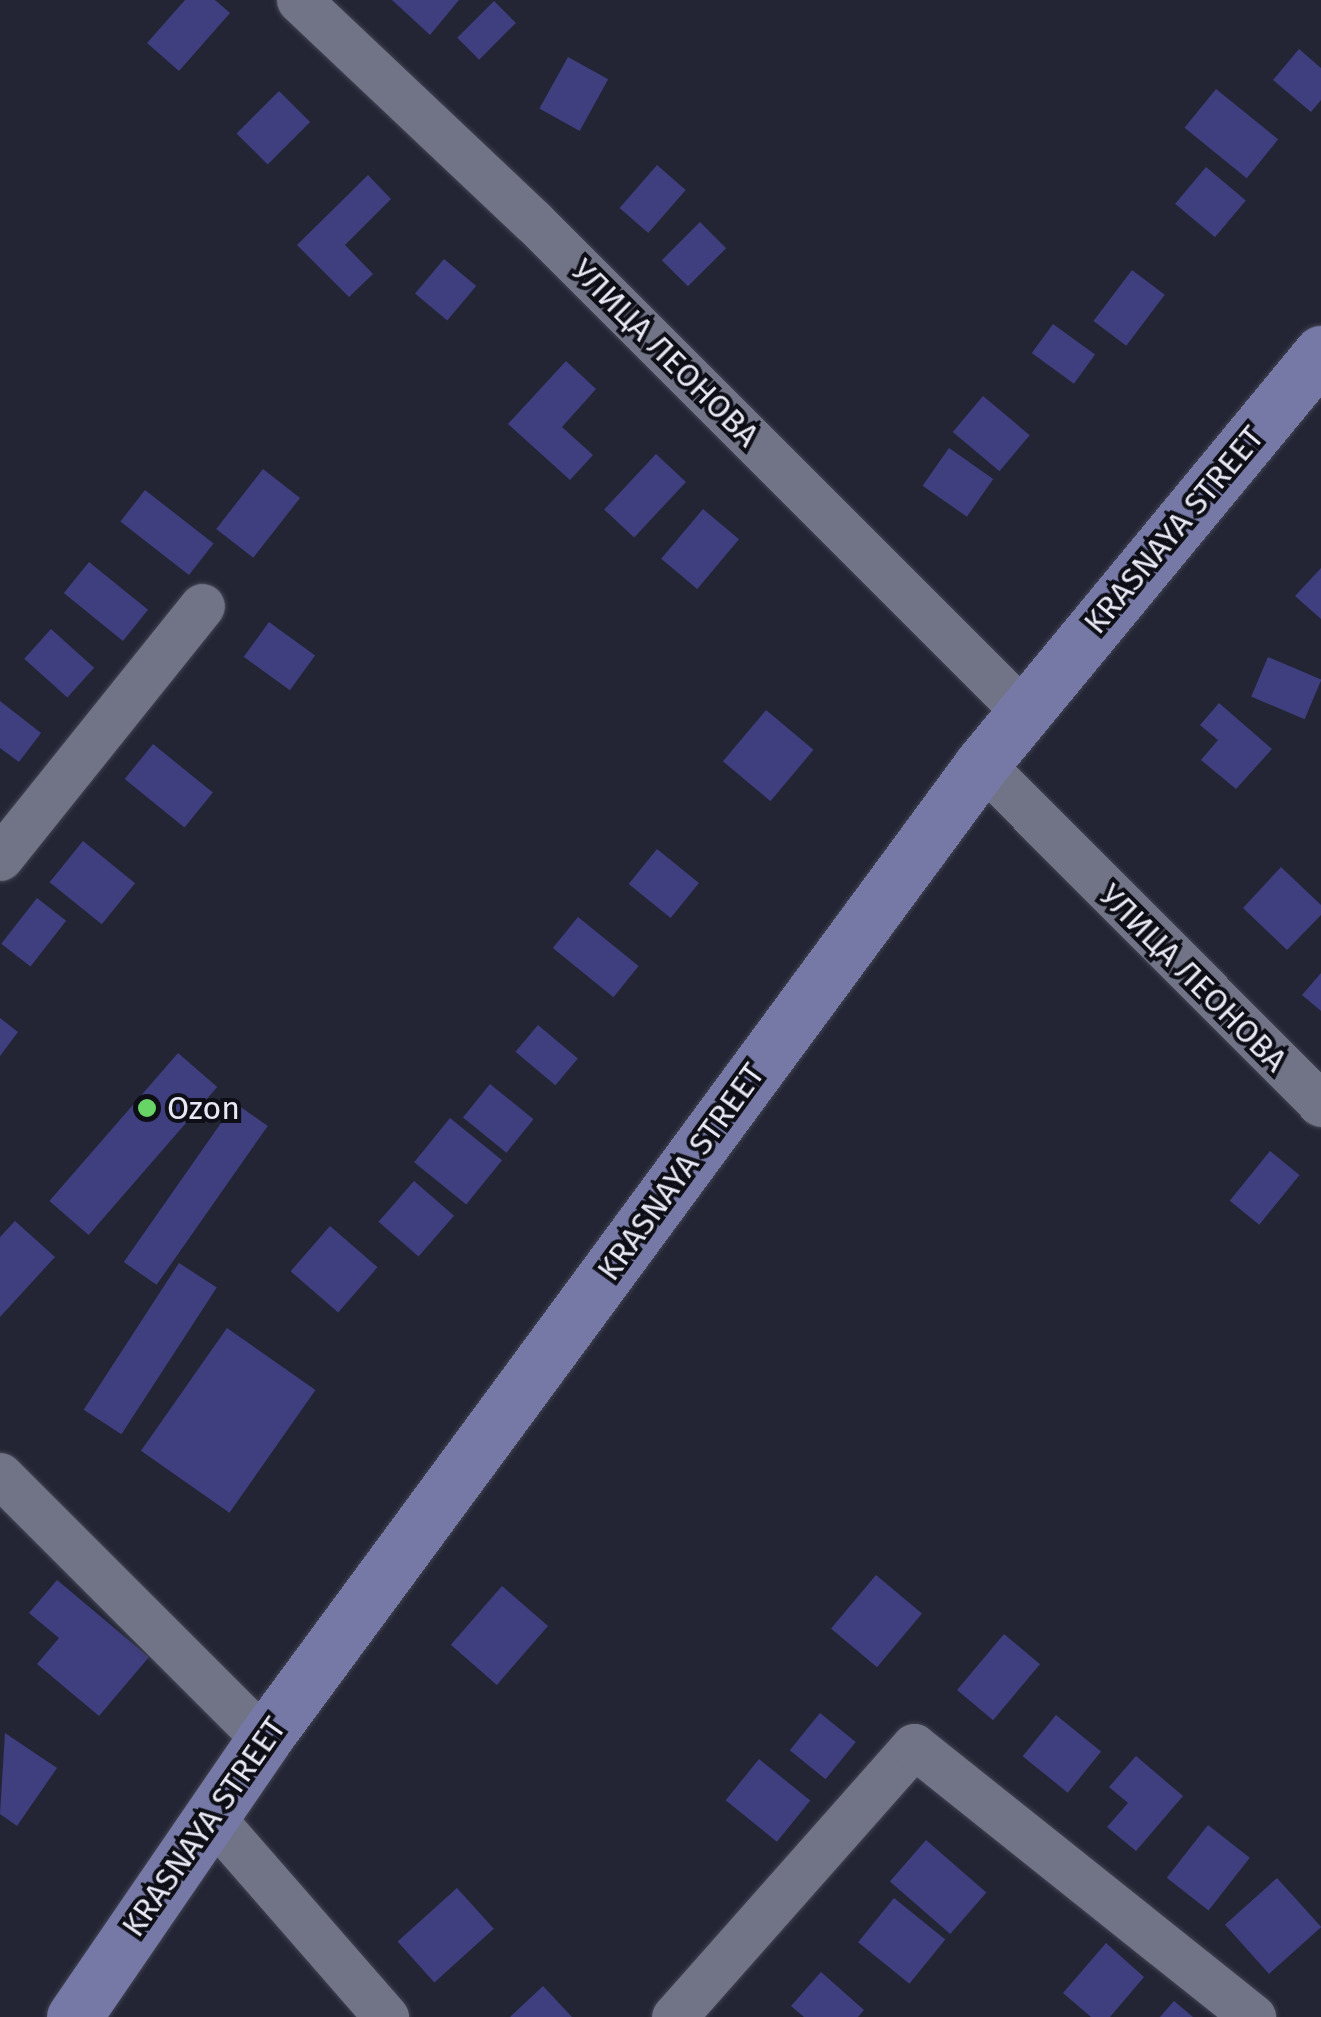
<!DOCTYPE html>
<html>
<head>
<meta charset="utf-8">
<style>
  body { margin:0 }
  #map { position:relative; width:1321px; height:2017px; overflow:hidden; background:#232535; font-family:"Fira Sans",sans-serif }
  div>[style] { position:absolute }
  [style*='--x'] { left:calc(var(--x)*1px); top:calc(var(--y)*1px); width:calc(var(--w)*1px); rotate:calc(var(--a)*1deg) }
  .building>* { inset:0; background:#3f3e7f; transform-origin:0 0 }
  .roads { filter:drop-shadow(0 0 2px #414250) drop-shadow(0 0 2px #414250) }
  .minor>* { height:45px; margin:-22.5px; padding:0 22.5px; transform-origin:22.5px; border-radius:22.5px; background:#717387 }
  .major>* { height:55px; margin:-27.5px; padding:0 27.5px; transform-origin:27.5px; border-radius:27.5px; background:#7679a6 }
  .dots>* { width:28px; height:28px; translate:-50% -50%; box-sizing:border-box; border:5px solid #0e0f16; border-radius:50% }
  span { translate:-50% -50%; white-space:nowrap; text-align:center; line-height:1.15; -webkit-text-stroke:8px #0e0f16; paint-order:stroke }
  .street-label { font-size:32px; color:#e7e8f4 }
  .poi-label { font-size:32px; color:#e7e8f4 }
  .left { translate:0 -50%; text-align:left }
</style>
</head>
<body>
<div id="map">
  <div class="building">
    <i style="clip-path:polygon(185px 0,215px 0,230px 13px,179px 71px,147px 43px)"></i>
    <i style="clip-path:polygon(392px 0,459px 0,430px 35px)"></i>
    <i style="left:494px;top:1px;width:31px;height:52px;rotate:45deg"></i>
    <i style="clip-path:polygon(1299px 49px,1321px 68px,1321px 100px,1311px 112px,1273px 80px)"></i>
    <i style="left:568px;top:57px;width:46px;height:59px;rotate:29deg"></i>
    <i style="left:1216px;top:89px;width:80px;height:50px;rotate:39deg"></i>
    <i style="left:279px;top:91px;width:44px;height:60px;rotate:45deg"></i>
    <i style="left:657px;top:165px;width:38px;height:57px;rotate:41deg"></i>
    <i style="left:1206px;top:167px;width:52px;height:48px;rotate:40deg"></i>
    <i style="clip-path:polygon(368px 175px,391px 199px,345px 245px,373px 274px,349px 297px,297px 245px)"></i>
    <i style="left:700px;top:222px;width:37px;height:54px;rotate:45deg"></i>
    <i style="left:444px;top:259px;width:42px;height:45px;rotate:40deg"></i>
    <i style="left:1132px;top:270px;width:41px;height:64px;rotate:37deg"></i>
    <i style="left:1053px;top:324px;width:52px;height:36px;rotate:36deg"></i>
    <i style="clip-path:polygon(566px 361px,596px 389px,562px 427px,593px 455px,570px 480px,508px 424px)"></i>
    <i style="left:983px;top:396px;width:61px;height:47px;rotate:40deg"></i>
    <i style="left:949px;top:448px;width:54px;height:46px;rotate:35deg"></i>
    <i style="left:656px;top:454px;width:41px;height:76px;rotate:43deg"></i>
    <i style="left:263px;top:469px;width:47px;height:76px;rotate:38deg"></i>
    <i style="left:145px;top:490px;width:87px;height:40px;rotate:38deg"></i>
    <i style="left:703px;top:509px;width:47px;height:65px;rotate:40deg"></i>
    <i style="left:89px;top:562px;width:76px;height:40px;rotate:39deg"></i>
    <i style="clip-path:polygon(1321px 568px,1321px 619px,1295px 596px)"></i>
    <i style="left:269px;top:622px;width:57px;height:43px;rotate:36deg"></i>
    <i style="left:51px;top:629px;width:58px;height:40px;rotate:42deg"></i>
    <i style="left:1268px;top:657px;width:58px;height:43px;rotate:23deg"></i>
    <i style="clip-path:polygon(0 701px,41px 733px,19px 762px,0 748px)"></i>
    <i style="clip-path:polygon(1219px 703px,1272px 749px,1236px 789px,1201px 760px,1218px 740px,1200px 725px)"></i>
    <i style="left:766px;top:710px;width:62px;height:67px;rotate:40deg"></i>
    <i style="left:153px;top:744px;width:77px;height:45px;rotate:39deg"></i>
    <i style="left:83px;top:841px;width:67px;height:53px;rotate:39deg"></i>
    <i style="left:657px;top:849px;width:54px;height:45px;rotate:39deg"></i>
    <i style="clip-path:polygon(1281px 867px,1321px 905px,1321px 915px,1287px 950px,1243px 908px)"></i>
    <i style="left:37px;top:898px;width:37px;height:58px;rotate:38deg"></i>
    <i style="left:578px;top:917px;width:78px;height:40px;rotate:39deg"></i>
    <i style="clip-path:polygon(1321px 973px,1321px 1011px,1302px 995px)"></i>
    <i style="clip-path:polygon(0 1018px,18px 1032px,0 1056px)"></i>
    <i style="left:538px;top:1025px;width:52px;height:35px;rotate:40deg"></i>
    <i style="left:178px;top:1053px;width:52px;height:196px;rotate:41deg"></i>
    <i style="left:490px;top:1084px;width:56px;height:43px;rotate:39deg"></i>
    <i style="left:235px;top:1103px;width:40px;height:194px;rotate:35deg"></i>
    <i style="left:450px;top:1118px;width:67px;height:57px;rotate:39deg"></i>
    <i style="left:1270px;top:1151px;width:38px;height:64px;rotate:39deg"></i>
    <i style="left:414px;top:1181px;width:53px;height:54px;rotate:41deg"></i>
    <i style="clip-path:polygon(15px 1221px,55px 1257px,0 1317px,0 1237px)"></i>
    <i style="left:330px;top:1226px;width:63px;height:60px;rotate:41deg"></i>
    <i style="left:179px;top:1263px;width:45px;height:175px;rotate:33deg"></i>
    <i style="left:227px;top:1328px;width:108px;height:150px;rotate:35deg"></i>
    <i style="left:876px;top:1575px;width:60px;height:70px;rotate:40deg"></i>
    <i style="clip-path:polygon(57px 1580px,149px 1657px,99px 1716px,37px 1664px,59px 1638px,29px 1613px)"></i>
    <i style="left:502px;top:1586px;width:61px;height:78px;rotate:41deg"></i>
    <i style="left:1004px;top:1634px;width:47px;height:73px;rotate:40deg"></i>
    <i style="left:820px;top:1713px;width:46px;height:48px;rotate:39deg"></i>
    <i style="left:1056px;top:1715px;width:58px;height:53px;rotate:39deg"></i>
    <i style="clip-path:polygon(5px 1733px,57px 1768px,17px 1826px,0 1814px)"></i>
    <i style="clip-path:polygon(1136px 1756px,1183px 1796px,1136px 1851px,1107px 1827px,1128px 1803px,1109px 1787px)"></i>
    <i style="left:759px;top:1759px;width:66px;height:53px;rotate:39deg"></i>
    <i style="left:1208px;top:1825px;width:53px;height:67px;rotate:38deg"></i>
    <i style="left:926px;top:1840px;width:80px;height:55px;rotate:41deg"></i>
    <i style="left:1277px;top:1878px;width:66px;height:70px;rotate:48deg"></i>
    <i style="left:457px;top:1888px;width:55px;height:80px;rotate:48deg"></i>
    <i style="left:894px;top:1898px;width:66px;height:57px;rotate:39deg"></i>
    <i style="clip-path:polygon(1106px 1943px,1144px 1977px,1110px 2017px,1091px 2017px,1063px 1993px)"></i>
    <i style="clip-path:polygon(821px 1972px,864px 2010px,858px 2017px,804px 2017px,791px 2006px)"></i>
    <i style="clip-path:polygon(543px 1986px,572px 2017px,510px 2017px)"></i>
    <i style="clip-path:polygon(1174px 2001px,1193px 2017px,1160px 2017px)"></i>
  </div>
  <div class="roads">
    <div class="minor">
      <i style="--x:299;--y:0;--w:322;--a:43.4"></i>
      <i style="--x:533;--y:221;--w:694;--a:45"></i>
      <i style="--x:982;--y:764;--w:480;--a:45.1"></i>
      <i style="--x:0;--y:858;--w:323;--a:-51.3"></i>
      <i style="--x:0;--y:1475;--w:373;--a:45"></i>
      <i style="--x:210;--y:1815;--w:268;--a:48.9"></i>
      <i style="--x:674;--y:2017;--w:362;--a:-48.5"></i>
      <i style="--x:914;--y:1746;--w:434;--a:38.6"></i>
    </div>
    <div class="major">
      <i style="--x:74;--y:2017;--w:337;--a:-55.6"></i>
      <i style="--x:264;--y:1739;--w:1211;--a:-53.63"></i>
      <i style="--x:982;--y:764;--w:533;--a:-50.48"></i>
    </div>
  </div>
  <div class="dots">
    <i style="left:147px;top:1108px;background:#68d465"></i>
  </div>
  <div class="street-label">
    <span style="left:665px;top:353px;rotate:45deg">УЛИЦА ЛЕОНОВА</span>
    <span style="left:1174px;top:530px;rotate:-50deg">KRASNAYA STREET</span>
    <span style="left:1193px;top:978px;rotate:45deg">УЛИЦА ЛЕОНОВА</span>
    <span style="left:681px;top:1172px;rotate:-54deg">KRASNAYA STREET</span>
    <span style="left:204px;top:1827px;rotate:-55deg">KRASNAYA STREET</span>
  </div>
  <div class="poi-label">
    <span class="left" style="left:167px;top:1108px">Ozon</span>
  </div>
</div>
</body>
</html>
